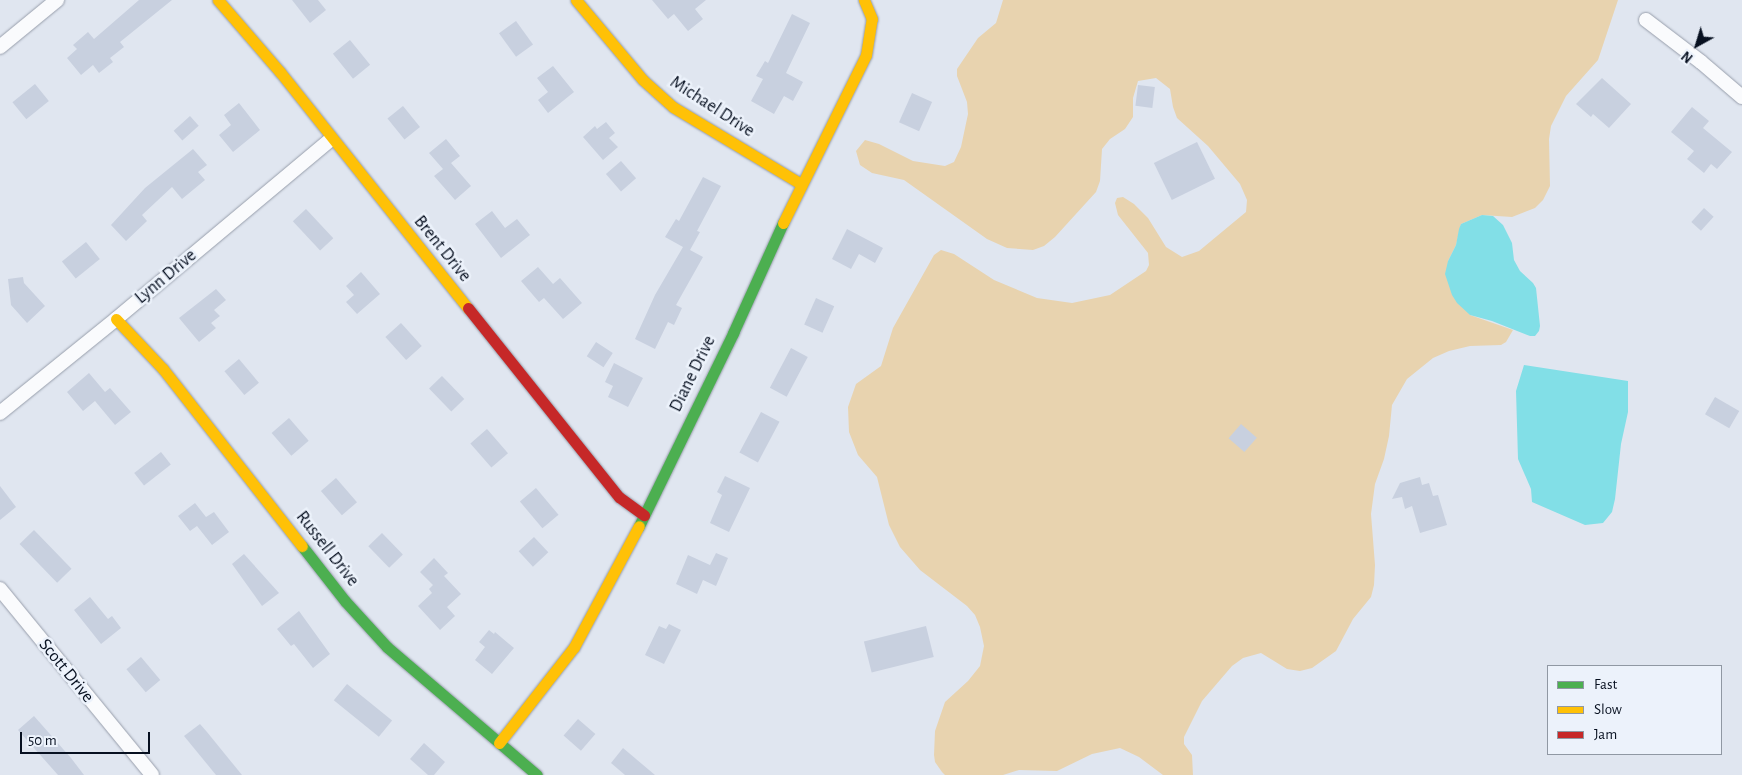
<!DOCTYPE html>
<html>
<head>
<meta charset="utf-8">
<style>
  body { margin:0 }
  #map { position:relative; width:1742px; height:775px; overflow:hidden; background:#e0e6f0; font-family:"Alegreya Sans",sans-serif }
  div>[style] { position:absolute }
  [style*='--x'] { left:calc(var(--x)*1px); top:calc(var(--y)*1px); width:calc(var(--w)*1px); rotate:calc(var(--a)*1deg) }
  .green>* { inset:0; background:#e8d3af }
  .water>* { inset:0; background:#82dfe7 }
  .building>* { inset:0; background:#c8d0df; transform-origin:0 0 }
  .roads { filter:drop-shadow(0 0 1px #979eab) drop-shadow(0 0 1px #979eab) }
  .street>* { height:14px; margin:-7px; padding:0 7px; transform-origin:7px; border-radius:7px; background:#fafbfd }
  .fast>* { height:11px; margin:-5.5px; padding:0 5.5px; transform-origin:5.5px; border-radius:5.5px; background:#4caf50 }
  .slow>* { height:11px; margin:-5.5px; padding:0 5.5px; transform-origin:5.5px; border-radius:5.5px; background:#ffc107 }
  .jam>* { height:11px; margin:-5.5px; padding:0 5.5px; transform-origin:5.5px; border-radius:5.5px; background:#c62828 }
  span { translate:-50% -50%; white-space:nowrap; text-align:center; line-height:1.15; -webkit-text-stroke:5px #ecf2fb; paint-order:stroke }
  .street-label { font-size:18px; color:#071020 }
  .legend { position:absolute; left:1547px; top:665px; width:175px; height:90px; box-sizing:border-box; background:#ecf2fb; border:1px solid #9098a3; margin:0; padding:6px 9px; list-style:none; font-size:15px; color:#071020 }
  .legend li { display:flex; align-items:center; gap:10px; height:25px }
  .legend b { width:25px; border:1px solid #9098a3 }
  .north { position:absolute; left:1672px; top:20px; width:50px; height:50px; -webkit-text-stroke:4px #ecf2fb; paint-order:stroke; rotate:219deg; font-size:14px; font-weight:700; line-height:20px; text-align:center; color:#071020 }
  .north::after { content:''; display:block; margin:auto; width:18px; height:22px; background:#071020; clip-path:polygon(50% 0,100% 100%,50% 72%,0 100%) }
  .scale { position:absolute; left:20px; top:732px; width:130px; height:22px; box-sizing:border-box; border:2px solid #071020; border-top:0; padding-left:6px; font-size:15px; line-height:18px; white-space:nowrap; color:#071020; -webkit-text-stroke:4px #ecf2fb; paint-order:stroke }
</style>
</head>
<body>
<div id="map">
  <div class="green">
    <i style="clip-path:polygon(1003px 0,1618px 0,1598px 60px,1566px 96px,1551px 126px,1549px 139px,1550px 186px,1543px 200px,1535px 208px,1512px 217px,1482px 215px,1461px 224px,1456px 245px,1448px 261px,1470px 315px,1513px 330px,1506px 342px,1501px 345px,1470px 346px,1449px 351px,1433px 358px,1407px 379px,1392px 405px,1389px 436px,1384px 459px,1375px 484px,1371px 514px,1375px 565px,1374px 585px,1371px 597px,1353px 619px,1336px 651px,1312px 668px,1300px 671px,1287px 669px,1261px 653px,1243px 658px,1232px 666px,1202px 701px,1184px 737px,1184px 744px,1192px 755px,1193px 775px,1163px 775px,1139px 757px,1120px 748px,1092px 754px,1057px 771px,1019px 770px,1003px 775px,945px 775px,942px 772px,935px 762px,934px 755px,935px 731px,945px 702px,968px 681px,980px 666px,984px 646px,980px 627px,975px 615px,967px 606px,920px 570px,900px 547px,889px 525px,877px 477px,858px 455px,849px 432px,848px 407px,856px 384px,881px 366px,893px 328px,934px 255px,941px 250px,954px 254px,994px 280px,1037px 298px,1072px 303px,1110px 295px,1146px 271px,1149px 265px,1148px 253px,1118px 215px,1115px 203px,1117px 198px,1123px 197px,1134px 204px,1148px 218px,1166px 247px,1182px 257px,1199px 251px,1246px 212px,1247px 200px,1240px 184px,1208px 146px,1177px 118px,1173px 107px,1170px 89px,1156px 78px,1138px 81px,1133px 98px,1133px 117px,1125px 129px,1110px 139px,1102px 149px,1100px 181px,1096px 192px,1055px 237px,1044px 246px,1033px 250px,1007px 248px,987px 239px,904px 180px,872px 173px,860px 165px,856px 151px,865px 140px,879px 144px,913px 161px,945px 166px,954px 162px,961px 147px,968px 114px,967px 102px,957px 76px,957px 69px,978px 38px,996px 23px)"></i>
  </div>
  <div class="water">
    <i style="clip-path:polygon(1482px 215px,1493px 216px,1503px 225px,1512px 243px,1514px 260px,1520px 271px,1533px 283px,1536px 288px,1540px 326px,1539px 331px,1535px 336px,1530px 336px,1492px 321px,1470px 315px,1457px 303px,1452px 295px,1445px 274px,1448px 261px,1456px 245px,1459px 229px,1461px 224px)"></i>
    <i style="clip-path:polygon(1524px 365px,1628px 381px,1628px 412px,1621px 444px,1615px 499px,1612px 512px,1603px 523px,1585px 525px,1532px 502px,1531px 489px,1518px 459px,1516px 391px)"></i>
  </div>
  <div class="building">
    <i style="clip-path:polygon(139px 0,172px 0,120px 42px,124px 47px,110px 58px,113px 62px,99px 73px,93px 65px,81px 75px,67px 58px,77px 49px,73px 45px,88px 32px,94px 39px)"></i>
    <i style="clip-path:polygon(292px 0,318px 0,326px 10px,310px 23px)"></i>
    <i style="clip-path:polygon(652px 0,706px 0,695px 9px,703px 19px,688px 31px,674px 14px,668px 19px)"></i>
    <i style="clip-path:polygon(792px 14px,810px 23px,786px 73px,803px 82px,793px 101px,784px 96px,774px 114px,751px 101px,763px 79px,756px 76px,765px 61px,768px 63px)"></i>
    <i style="left:516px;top:21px;width:29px;height:21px;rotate:54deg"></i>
    <i style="left:350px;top:40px;width:32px;height:22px;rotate:51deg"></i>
    <i style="clip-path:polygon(553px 66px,574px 92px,548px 113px,538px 100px,548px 92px,537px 78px)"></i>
    <i style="clip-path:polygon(1602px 78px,1631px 104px,1609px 128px,1593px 114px,1591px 117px,1576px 104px)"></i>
    <i style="left:35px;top:84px;width:22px;height:29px;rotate:51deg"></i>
    <i style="left:1138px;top:85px;width:17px;height:21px;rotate:7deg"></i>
    <i style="left:912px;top:93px;width:22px;height:32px;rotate:24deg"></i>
    <i style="clip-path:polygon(239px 103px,260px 130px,233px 152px,219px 135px,231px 125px,224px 115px)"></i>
    <i style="left:403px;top:106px;width:27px;height:20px;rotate:51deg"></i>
    <i style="clip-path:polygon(1692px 107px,1709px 121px,1703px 128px,1732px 152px,1717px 169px,1711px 164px,1704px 173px,1687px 159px,1694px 151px,1671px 132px)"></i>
    <i style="left:190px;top:116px;width:13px;height:22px;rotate:48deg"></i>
    <i style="clip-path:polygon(606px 122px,615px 133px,609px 138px,618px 147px,603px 160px,583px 137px,595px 126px,597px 129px)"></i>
    <i style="clip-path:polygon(446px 139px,460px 156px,451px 163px,471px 186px,455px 200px,434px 176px,443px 169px,429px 153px)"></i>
    <i style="left:1197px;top:142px;width:41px;height:48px;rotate:64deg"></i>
    <i style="clip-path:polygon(193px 149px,207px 165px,198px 172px,205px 180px,182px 199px,172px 187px,142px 215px,147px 221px,126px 241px,111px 225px,145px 188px)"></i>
    <i style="left:621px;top:161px;width:23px;height:20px;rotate:49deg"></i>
    <i style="clip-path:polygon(703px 177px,721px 186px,697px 231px,700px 232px,690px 250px,703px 257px,676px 305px,682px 308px,674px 325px,668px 322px,655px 349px,635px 339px,655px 295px,683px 247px,665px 237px,676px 219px,679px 221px)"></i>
    <i style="left:1704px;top:208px;width:13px;height:19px;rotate:42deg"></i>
    <i style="left:306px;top:209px;width:40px;height:18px;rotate:47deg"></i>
    <i style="clip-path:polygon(492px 211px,505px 228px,517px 219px,530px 235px,501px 258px,475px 224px)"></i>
    <i style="clip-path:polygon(847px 229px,883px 248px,875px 263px,859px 254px,851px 269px,832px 259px)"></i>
    <i style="left:86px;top:242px;width:22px;height:31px;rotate:51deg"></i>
    <i style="clip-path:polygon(538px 267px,553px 284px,560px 278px,582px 303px,563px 319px,544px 298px,539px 302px,521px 281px)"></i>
    <i style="clip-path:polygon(361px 272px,380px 294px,357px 314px,346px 302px,354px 295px,346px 286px)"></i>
    <i style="clip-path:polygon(23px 277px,24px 283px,45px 306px,27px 323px,11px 305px,8px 279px)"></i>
    <i style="clip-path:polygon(216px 289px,226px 300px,214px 310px,220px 316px,211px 323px,216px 328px,199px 342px,179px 318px)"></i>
    <i style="left:816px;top:298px;width:20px;height:29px;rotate:24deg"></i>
    <i style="left:401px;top:323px;width:31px;height:21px;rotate:48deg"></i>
    <i style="left:596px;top:342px;width:20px;height:17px;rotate:33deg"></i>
    <i style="left:791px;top:348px;width:19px;height:45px;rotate:28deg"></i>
    <i style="left:239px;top:359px;width:31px;height:19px;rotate:50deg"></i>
    <i style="clip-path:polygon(614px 363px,643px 378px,628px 407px,608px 397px,613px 386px,605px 382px)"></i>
    <i style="clip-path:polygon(89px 373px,105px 392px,110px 388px,131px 412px,115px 425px,95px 401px,83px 411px,67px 392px)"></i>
    <i style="left:442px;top:376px;width:32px;height:18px;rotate:46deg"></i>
    <i style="left:1715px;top:397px;width:28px;height:20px;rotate:30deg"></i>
    <i style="left:761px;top:412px;width:21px;height:46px;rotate:28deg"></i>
    <i style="left:289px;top:418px;width:30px;height:23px;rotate:49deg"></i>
    <i style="left:1241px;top:424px;width:21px;height:19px;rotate:41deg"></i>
    <i style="left:487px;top:429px;width:32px;height:22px;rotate:49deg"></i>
    <i style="left:161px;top:452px;width:16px;height:34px;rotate:52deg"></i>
    <i style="clip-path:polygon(725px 476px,750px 488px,729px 532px,710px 523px,722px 495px,717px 492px)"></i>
    <i style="clip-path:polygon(1420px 477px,1422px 485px,1429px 483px,1433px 496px,1438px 495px,1447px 525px,1420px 533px,1412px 506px,1405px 509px,1402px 497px,1392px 499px,1400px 483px)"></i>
    <i style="left:336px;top:478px;width:32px;height:20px;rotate:49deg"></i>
    <i style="clip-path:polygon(0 486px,16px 507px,0 520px)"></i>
    <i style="left:536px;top:488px;width:35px;height:21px;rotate:50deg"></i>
    <i style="clip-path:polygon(195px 503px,206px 517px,214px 512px,229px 532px,212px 545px,197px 526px,190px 531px,178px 516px)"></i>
    <i style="left:34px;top:530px;width:54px;height:20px;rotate:46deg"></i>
    <i style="left:382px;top:533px;width:30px;height:19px;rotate:46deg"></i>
    <i style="left:534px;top:537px;width:21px;height:21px;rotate:47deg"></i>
    <i style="clip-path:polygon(716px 553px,728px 558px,716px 586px,703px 580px,697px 594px,676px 584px,688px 555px,710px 565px)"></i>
    <i style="clip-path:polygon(244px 554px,279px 593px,262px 606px,232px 564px)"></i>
    <i style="clip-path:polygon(434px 558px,448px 573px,444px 576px,461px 594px,447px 607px,455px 616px,440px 630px,418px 606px,432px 593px,429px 589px,433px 585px,420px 572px)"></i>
    <i style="clip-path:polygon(90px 597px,108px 619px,112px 616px,121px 628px,101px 644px,74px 610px)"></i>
    <i style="clip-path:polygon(299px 611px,330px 654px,313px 668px,294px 644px,291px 646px,277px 629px)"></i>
    <i style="clip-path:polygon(669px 624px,681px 630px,664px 664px,645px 655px,659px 626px,666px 629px)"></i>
    <i style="left:926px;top:626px;width:32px;height:64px;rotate:76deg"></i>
    <i style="clip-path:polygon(489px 630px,494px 634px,495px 632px,514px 648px,492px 674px,475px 660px,485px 647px,479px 642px)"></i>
    <i style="left:141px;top:657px;width:30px;height:19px;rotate:50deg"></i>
    <i style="left:347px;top:684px;width:58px;height:21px;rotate:39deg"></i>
    <i style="clip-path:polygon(34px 716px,71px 758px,84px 775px,58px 775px,18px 730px)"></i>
    <i style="left:578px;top:719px;width:23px;height:22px;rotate:41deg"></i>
    <i style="clip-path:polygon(200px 724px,207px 732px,242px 775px,216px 775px,184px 736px)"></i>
    <i style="clip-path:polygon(424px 743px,445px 762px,434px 775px,428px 775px,410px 759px)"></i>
    <i style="clip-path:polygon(623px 748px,655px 775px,625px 775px,611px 763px)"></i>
  </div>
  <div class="roads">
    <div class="street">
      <i style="--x:1646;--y:20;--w:69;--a:37.4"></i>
      <i style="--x:1701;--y:62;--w:54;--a:40.5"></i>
      <i style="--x:0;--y:47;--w:74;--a:-39.5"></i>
      <i style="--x:0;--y:413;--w:149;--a:-39"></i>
      <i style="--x:116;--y:319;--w:280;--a:-39.9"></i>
      <i style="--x:0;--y:589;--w:240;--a:50.7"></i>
    </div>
    <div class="fast">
      <i style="--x:639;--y:526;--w:215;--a:-64"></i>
      <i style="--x:733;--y:333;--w:121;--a:-65.6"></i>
      <i style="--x:302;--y:546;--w:70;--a:52"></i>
      <i style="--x:345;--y:601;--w:62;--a:47.6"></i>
      <i style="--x:387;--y:647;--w:197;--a:40.5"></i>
    </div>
    <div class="slow">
      <i style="--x:218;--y:0;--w:95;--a:49.3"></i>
      <i style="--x:280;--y:72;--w:302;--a:51.5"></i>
      <i style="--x:576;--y:0;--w:104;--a:50.1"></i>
      <i style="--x:643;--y:80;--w:40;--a:42"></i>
      <i style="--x:673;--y:107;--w:149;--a:31"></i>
      <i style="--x:783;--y:223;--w:187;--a:-63.7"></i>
      <i style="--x:866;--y:55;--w:36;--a:-81"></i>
      <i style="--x:872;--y:19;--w:21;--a:-113"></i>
      <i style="--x:116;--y:319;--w:69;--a:46.8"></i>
      <i style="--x:163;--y:369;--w:225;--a:51.9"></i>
      <i style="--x:499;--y:743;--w:122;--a:-52"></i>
      <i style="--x:574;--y:647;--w:137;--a:-61.8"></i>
    </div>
    <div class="jam">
      <i style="--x:468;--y:308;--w:242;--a:51.4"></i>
      <i style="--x:619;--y:497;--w:31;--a:36"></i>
    </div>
  </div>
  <div class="street-label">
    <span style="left:712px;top:107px;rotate:33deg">Michael Drive</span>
    <span style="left:442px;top:249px;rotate:51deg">Brent Drive</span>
    <span style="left:166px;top:277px;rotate:-40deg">Lynn Drive</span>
    <span style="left:693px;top:374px;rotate:-64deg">Diane Drive</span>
    <span style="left:327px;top:549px;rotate:52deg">Russell Drive</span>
    <span style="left:66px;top:671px;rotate:51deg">Scott Drive</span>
  </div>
  <ul class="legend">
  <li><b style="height:6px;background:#4caf50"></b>Fast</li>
  <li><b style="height:6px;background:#ffc107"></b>Slow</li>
  <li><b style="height:6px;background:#c62828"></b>Jam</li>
  </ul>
  <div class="north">N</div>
  <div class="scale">50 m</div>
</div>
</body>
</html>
